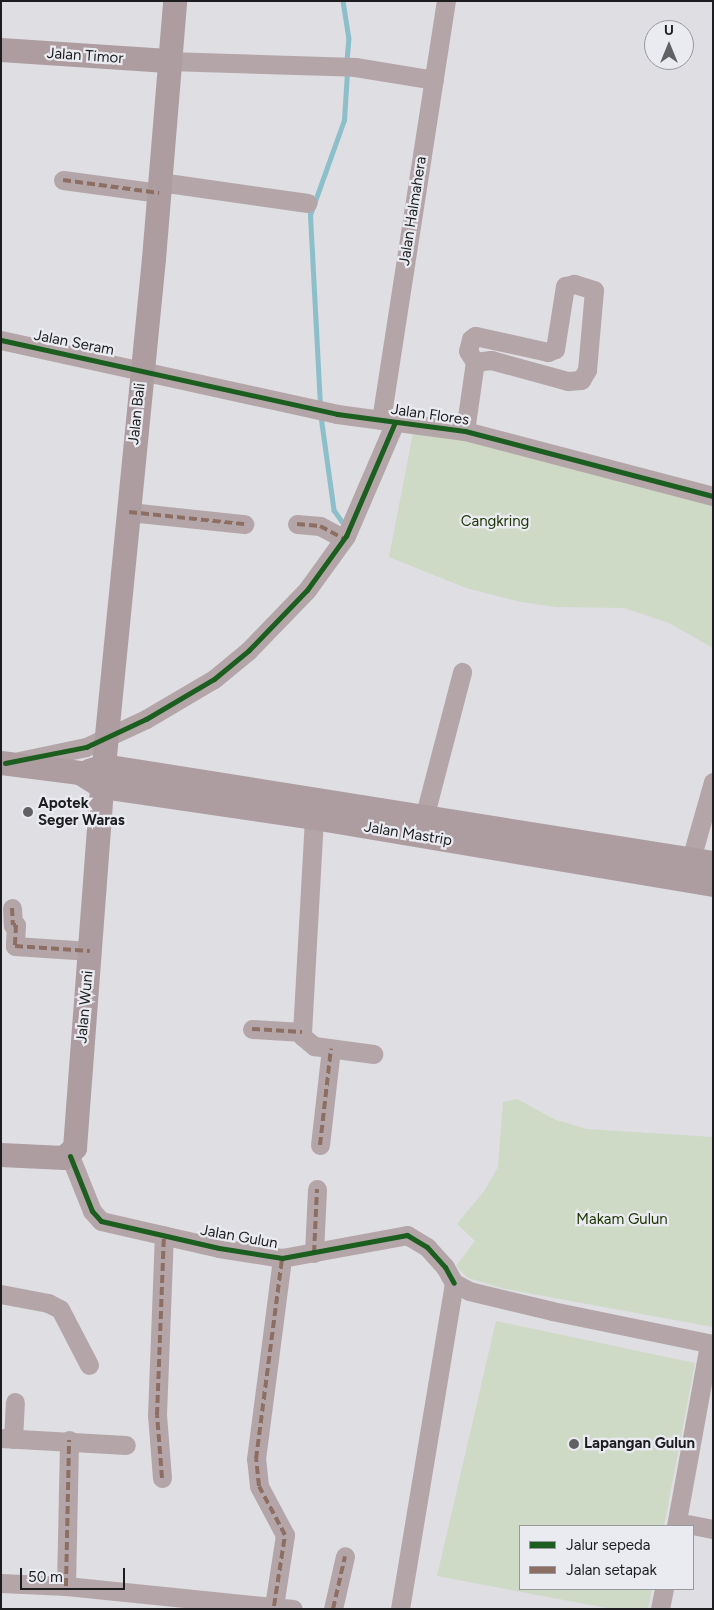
<!DOCTYPE html>
<html>
<head>
<meta charset="utf-8">
<style>
  body { margin:0 }
  #map { position:relative; width:714px; height:1610px; overflow:hidden; background:#dedee3; font-family:Figtree,sans-serif }
  div>[style] { position:absolute }
  [style*='--x'] { left:calc(var(--x)*1px); top:calc(var(--y)*1px); width:calc(var(--w)*1px); rotate:calc(var(--a)*1deg) }
  .green>* { inset:0; background:#cedac6 }
  .stream>* { height:4.5px; margin:-2.25px; padding:0 2.25px; transform-origin:2.25px; border-radius:2.25px; background:#8dbfca }
  .minor>* { height:19px; margin:-9.5px; padding:0 9.5px; transform-origin:9.5px; border-radius:9.5px; background:#b4a6a8 }
  .major>* { height:24px; margin:-12px; padding:0 12px; transform-origin:12px; border-radius:12px; background:#ad9da1 }
  .quiet>* { height:4px; margin-top:-2px; transform-origin:0; background:repeating-linear-gradient(90deg,#8d6e63 0 8px,transparent 0 12px) }
  .cycleway>* { height:5px; margin:-2.5px; padding:0 2.5px; transform-origin:2.5px; border-radius:2.5px; background:#1b5e20 }
  .dots>* { width:14px; height:14px; translate:-50% -50%; box-sizing:border-box; border:2px solid #eaebf1; border-radius:50% }
  span { translate:-50% -50%; white-space:nowrap; text-align:center; line-height:1.15; -webkit-text-stroke:4.5px #eaebf1; paint-order:stroke }
  .street-label { font-size:15px; color:#1d1d1f }
  .park-label { font-size:15px; color:#1c3500 }
  .poi-label { font-size:15px; color:#1d1d1f; font-weight:700 }
  .left { translate:0 -50%; text-align:left }
  .frame { position:absolute; inset:0; border:2px solid #1d1d1f; pointer-events:none }
  .legend { position:absolute; left:519px; top:1525px; width:175px; height:65px; box-sizing:border-box; background:#eaebf1; border:1px solid #98999d; margin:0; padding:6px 9px; list-style:none; font-size:15px; color:#1d1d1f }
  .legend li { display:flex; align-items:center; gap:10px; height:25px }
  .legend b { width:25px; border:1px solid #98999d }
  .north { position:absolute; left:644px; top:20px; width:50px; height:50px; box-sizing:border-box; background:#eaebf1; border:1px solid #98999d; border-radius:50%; rotate:0deg; font-size:14px; font-weight:700; line-height:20px; text-align:center; color:#1d1d1f }
  .north::after { content:''; display:block; margin:auto; width:18px; height:22px; background:#616164; clip-path:polygon(50% 0,100% 100%,50% 72%,0 100%) }
  .scale { position:absolute; left:20px; top:1568px; width:105px; height:22px; box-sizing:border-box; border:2px solid #1d1d1f; border-top:0; padding-left:6px; font-size:15px; line-height:18px; white-space:nowrap; color:#1d1d1f; -webkit-text-stroke:4px #eaebf1; paint-order:stroke }
</style>
</head>
<body>
<div id="map">
  <div class="green">
    <i style="clip-path:polygon(414px 428px,713px 504px,713px 648px,669px 623px,624px 608px,556px 607px,521px 602px,466px 588px,389px 557px)"></i>
    <i style="clip-path:polygon(517px 1099px,556px 1120px,587px 1129px,713px 1137px,713px 1327px,505px 1289px,468px 1278px,456px 1266px,475px 1241px,457px 1224px,485px 1190px,498px 1167px,503px 1102px)"></i>
    <i style="clip-path:polygon(496px 1321px,695px 1363px,664px 1526px,520px 1526px,520px 1589px,652px 1589px,648px 1609px,612px 1609px,437px 1576px)"></i>
  </div>
  <div class="stream">
    <i style="--x:343;--y:1;--w:37;--a:81"></i>
    <i style="--x:349;--y:38;--w:24;--a:95"></i>
    <i style="--x:320;--y:406;--w:191;--a:-93"></i>
    <i style="--x:310;--y:215;--w:101;--a:-70.3"></i>
    <i style="--x:344;--y:120;--w:48;--a:-86.4"></i>
    <i style="--x:321;--y:416;--w:95;--a:82.1"></i>
    <i style="--x:334;--y:510;--w:19;--a:55"></i>
  </div>
  <div class="minor">
    <i style="--x:168;--y:61;--w:187;--a:1.8"></i>
    <i style="--x:355;--y:67;--w:80;--a:9.3"></i>
    <i style="--x:63;--y:180;--w:97;--a:7.7"></i>
    <i style="--x:160;--y:182;--w:149;--a:8.1"></i>
    <i style="--x:1;--y:340;--w:344;--a:12.4"></i>
    <i style="--x:337;--y:414;--w:129;--a:7.6"></i>
    <i style="--x:465;--y:431;--w:256;--a:14.7"></i>
    <i style="--x:381;--y:420;--w:424;--a:-81.2"></i>
    <i style="--x:465;--y:431;--w:70;--a:-81.8"></i>
    <i style="--x:475;--y:362;--w:16;--a:-7"></i>
    <i style="--x:491;--y:360;--w:80;--a:15.3"></i>
    <i style="--x:568;--y:381;--w:13;--a:-4"></i>
    <i style="--x:581;--y:380;--w:12;--a:-59"></i>
    <i style="--x:587;--y:370;--w:80;--a:-85"></i>
    <i style="--x:594;--y:290;--w:21;--a:-163"></i>
    <i style="--x:574;--y:284;--w:9;--a:167"></i>
    <i style="--x:565;--y:286;--w:64;--a:99"></i>
    <i style="--x:555;--y:349;--w:8;--a:157"></i>
    <i style="--x:548;--y:352;--w:75;--a:-167.6"></i>
    <i style="--x:475;--y:336;--w:5;--a:143"></i>
    <i style="--x:471;--y:339;--w:12;--a:104"></i>
    <i style="--x:468;--y:351;--w:13;--a:58"></i>
    <i style="--x:129;--y:512;--w:116;--a:6"></i>
    <i style="--x:297;--y:524;--w:23;--a:5"></i>
    <i style="--x:320;--y:526;--w:27;--a:28"></i>
    <i style="--x:19;--y:761;--w:68;--a:-11.8"></i>
    <i style="--x:86;--y:747;--w:66;--a:-25"></i>
    <i style="--x:146;--y:719;--w:79;--a:-30.5"></i>
    <i style="--x:214;--y:679;--w:45;--a:-39.6"></i>
    <i style="--x:249;--y:650;--w:83;--a:-46"></i>
    <i style="--x:307;--y:590;--w:67;--a:-54.2"></i>
    <i style="--x:346;--y:536;--w:124;--a:-66.7"></i>
    <i style="--x:314;--y:818;--w:218;--a:93.2"></i>
    <i style="--x:302;--y:1036;--w:16;--a:40"></i>
    <i style="--x:314;--y:1046;--w:60;--a:7.7"></i>
    <i style="--x:424;--y:818;--w:151;--a:-75.4"></i>
    <i style="--x:691;--y:859;--w:80;--a:-74.1"></i>
    <i style="--x:12;--y:908;--w:17;--a:87"></i>
    <i style="--x:13;--y:925;--w:3;--a:0"></i>
    <i style="--x:16;--y:925;--w:21;--a:93"></i>
    <i style="--x:15;--y:946;--w:75;--a:3.8"></i>
    <i style="--x:252;--y:1029;--w:50;--a:3.4"></i>
    <i style="--x:320;--y:1145;--w:97;--a:-83.5"></i>
    <i style="--x:70;--y:1156;--w:59;--a:68.2"></i>
    <i style="--x:92;--y:1211;--w:13;--a:48"></i>
    <i style="--x:101;--y:1221;--w:121;--a:12.9"></i>
    <i style="--x:219;--y:1248;--w:64;--a:9"></i>
    <i style="--x:282;--y:1258;--w:127;--a:-10.4"></i>
    <i style="--x:407;--y:1235;--w:23;--a:31"></i>
    <i style="--x:427;--y:1247;--w:27;--a:48"></i>
    <i style="--x:445;--y:1267;--w:18;--a:61"></i>
    <i style="--x:314;--y:1253;--w:64;--a:-87.3"></i>
    <i style="--x:454;--y:1283;--w:17;--a:28"></i>
    <i style="--x:469;--y:1291;--w:85;--a:13.5"></i>
    <i style="--x:552;--y:1311;--w:164;--a:11.6"></i>
    <i style="--x:1;--y:1294;--w:48;--a:10.8"></i>
    <i style="--x:48;--y:1303;--w:13;--a:27"></i>
    <i style="--x:60;--y:1309;--w:63;--a:62.6"></i>
    <i style="--x:1;--y:1438;--w:125;--a:3.2"></i>
    <i style="--x:13;--y:1439;--w:37;--a:-87"></i>
    <i style="--x:162;--y:1478;--w:63;--a:-94.5"></i>
    <i style="--x:157;--y:1415;--w:180;--a:-87.8"></i>
    <i style="--x:677;--y:1522;--w:37;--a:11"></i>
    <i style="--x:676;--y:1526;--w:185;--a:-79.7"></i>
    <i style="--x:1;--y:1583;--w:65;--a:2.6"></i>
    <i style="--x:66;--y:1586;--w:228;--a:5.8"></i>
    <i style="--x:66;--y:1586;--w:146;--a:-88.8"></i>
    <i style="--x:274;--y:1606;--w:72;--a:-81.2"></i>
    <i style="--x:285;--y:1535;--w:55;--a:-118"></i>
    <i style="--x:259;--y:1486;--w:27;--a:-96"></i>
    <i style="--x:256;--y:1459;--w:203;--a:-82.6"></i>
    <i style="--x:333;--y:1609;--w:54;--a:-77.2"></i>
    <i style="--x:400;--y:1609;--w:330;--a:-80.6"></i>
    <i style="--x:660;--y:1609;--w:20;--a:-79"></i>
  </div>
  <div class="major">
    <i style="--x:1;--y:50;--w:167;--a:3.8"></i>
    <i style="--x:1;--y:763;--w:80;--a:7.2"></i>
    <i style="--x:80;--y:773;--w:26;--a:32"></i>
    <i style="--x:102;--y:787;--w:214;--a:8.3"></i>
    <i style="--x:314;--y:818;--w:405;--a:9.5"></i>
    <i style="--x:104;--y:766;--w:509;--a:-84.37"></i>
    <i style="--x:154;--y:259;--w:259;--a:-85.3"></i>
    <i style="--x:89;--y:771;--w:16;--a:-18"></i>
    <i style="--x:104;--y:766;--w:617;--a:9.05"></i>
    <i style="--x:1;--y:1155;--w:63;--a:2.7"></i>
    <i style="--x:64;--y:1158;--w:15;--a:-42"></i>
    <i style="--x:75;--y:1148;--w:362;--a:-85.7"></i>
  </div>
  <div class="quiet">
    <i style="--x:63;--y:180;--w:97;--a:7.7"></i>
    <i style="--x:129;--y:512;--w:116;--a:6"></i>
    <i style="--x:297;--y:524;--w:23;--a:5"></i>
    <i style="--x:320;--y:526;--w:27;--a:28"></i>
    <i style="--x:12;--y:908;--w:17;--a:87"></i>
    <i style="--x:13;--y:925;--w:3;--a:0"></i>
    <i style="--x:16;--y:925;--w:21;--a:93"></i>
    <i style="--x:15;--y:946;--w:75;--a:3.8"></i>
    <i style="--x:252;--y:1029;--w:50;--a:3.4"></i>
    <i style="--x:320;--y:1145;--w:97;--a:-83.5"></i>
    <i style="--x:314;--y:1253;--w:64;--a:-87.3"></i>
    <i style="--x:162;--y:1478;--w:63;--a:-94.5"></i>
    <i style="--x:157;--y:1415;--w:180;--a:-87.8"></i>
    <i style="--x:66;--y:1586;--w:146;--a:-88.8"></i>
    <i style="--x:274;--y:1606;--w:72;--a:-81.2"></i>
    <i style="--x:285;--y:1535;--w:55;--a:-118"></i>
    <i style="--x:259;--y:1486;--w:27;--a:-96"></i>
    <i style="--x:256;--y:1459;--w:203;--a:-82.6"></i>
    <i style="--x:333;--y:1609;--w:54;--a:-77.2"></i>
  </div>
  <div class="cycleway">
    <i style="--x:1;--y:340;--w:344;--a:12.4"></i>
    <i style="--x:337;--y:414;--w:129;--a:7.6"></i>
    <i style="--x:465;--y:431;--w:256;--a:14.7"></i>
    <i style="--x:5;--y:763;--w:83;--a:-11.2"></i>
    <i style="--x:86;--y:747;--w:66;--a:-25"></i>
    <i style="--x:146;--y:719;--w:79;--a:-30.5"></i>
    <i style="--x:214;--y:679;--w:45;--a:-39.6"></i>
    <i style="--x:249;--y:650;--w:83;--a:-46"></i>
    <i style="--x:307;--y:590;--w:67;--a:-54.2"></i>
    <i style="--x:346;--y:536;--w:124;--a:-66.7"></i>
    <i style="--x:70;--y:1156;--w:59;--a:68.2"></i>
    <i style="--x:92;--y:1211;--w:13;--a:48"></i>
    <i style="--x:101;--y:1221;--w:121;--a:12.9"></i>
    <i style="--x:219;--y:1248;--w:64;--a:9"></i>
    <i style="--x:282;--y:1258;--w:127;--a:-10.4"></i>
    <i style="--x:407;--y:1235;--w:23;--a:31"></i>
    <i style="--x:427;--y:1247;--w:27;--a:48"></i>
    <i style="--x:445;--y:1267;--w:18;--a:61"></i>
  </div>
  <div class="dots">
    <i style="left:28px;top:812px;background:#616164"></i>
    <i style="left:574px;top:1444px;background:#616164"></i>
  </div>
  <div class="street-label">
    <span style="left:85px;top:56px;rotate:4deg">Jalan Timor</span>
    <span style="left:413px;top:211px;rotate:-81deg">Jalan Halmahera</span>
    <span style="left:74px;top:343px;rotate:11deg">Jalan Seram</span>
    <span style="left:137px;top:414px;rotate:-84deg">Jalan Bali</span>
    <span style="left:430px;top:415px;rotate:8deg">Jalan Flores</span>
    <span style="left:408px;top:834px;rotate:9deg">Jalan Mastrip</span>
    <span style="left:85px;top:1007px;rotate:-85deg">Jalan Wuni</span>
    <span style="left:239px;top:1237px;rotate:10deg">Jalan Gulun</span>
  </div>
  <div class="park-label">
    <span style="left:495px;top:522px">Cangkring</span>
    <span style="left:622px;top:1220px">Makam Gulun</span>
  </div>
  <div class="poi-label">
    <span class="left" style="left:38px;top:812px">Apotek<br>Seger Waras</span>
    <span class="left" style="left:584px;top:1444px">Lapangan Gulun</span>
  </div>
  <div class="frame"></div>
  <ul class="legend">
  <li><b style="height:6px;background:#1b5e20"></b>Jalur sepeda</li>
  <li><b style="height:6px;background:#8d6e63"></b>Jalan setapak</li>
  </ul>
  <div class="north">U</div>
  <div class="scale">50 m</div>
</div>
</body>
</html>
